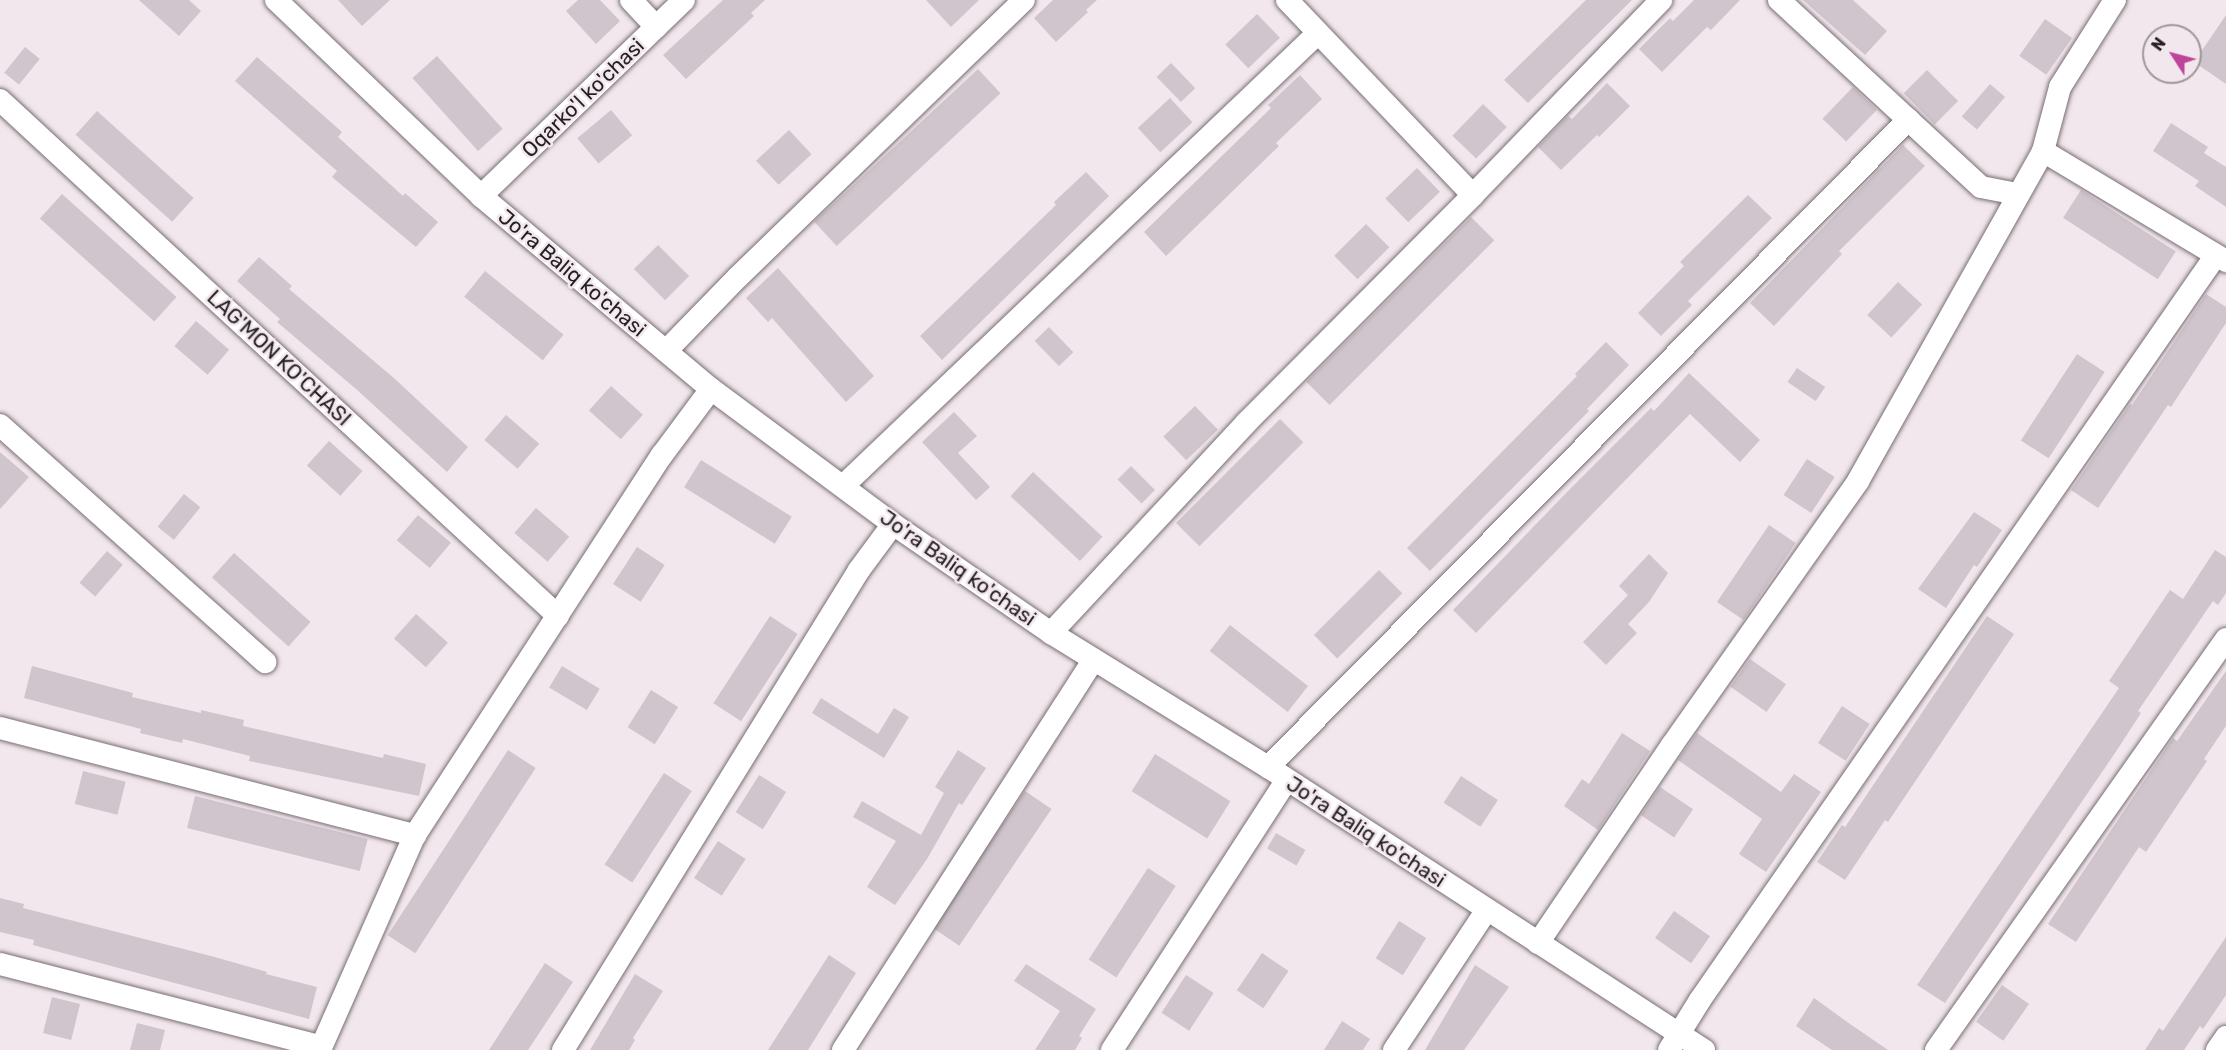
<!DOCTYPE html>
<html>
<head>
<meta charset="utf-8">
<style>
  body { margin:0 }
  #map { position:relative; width:2226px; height:1050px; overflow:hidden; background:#f2e7ed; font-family:Rubik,sans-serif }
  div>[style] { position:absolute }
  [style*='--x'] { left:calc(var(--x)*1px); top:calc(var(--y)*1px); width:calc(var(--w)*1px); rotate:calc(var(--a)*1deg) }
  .building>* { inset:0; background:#d0c5cc; transform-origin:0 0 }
  .roads { filter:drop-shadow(0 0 2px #776e74) drop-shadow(0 0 2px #776e74) }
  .minor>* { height:22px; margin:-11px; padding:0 11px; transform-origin:11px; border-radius:11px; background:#fff }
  span { translate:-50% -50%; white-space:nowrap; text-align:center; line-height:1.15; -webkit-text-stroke:5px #f2e7ed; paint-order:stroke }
  .street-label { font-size:21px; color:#231f21 }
  .north { position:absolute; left:2142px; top:24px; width:60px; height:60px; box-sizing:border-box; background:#f2e7ed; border:2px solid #9f979b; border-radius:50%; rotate:306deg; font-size:16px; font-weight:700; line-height:24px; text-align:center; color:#231f21 }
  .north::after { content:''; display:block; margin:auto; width:21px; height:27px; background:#bd459a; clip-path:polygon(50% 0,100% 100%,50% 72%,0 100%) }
</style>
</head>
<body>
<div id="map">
  <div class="building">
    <i style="clip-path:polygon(139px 0,189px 0,201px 11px,179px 36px)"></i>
    <i style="clip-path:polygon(338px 0,390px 0,362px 26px)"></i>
    <i style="clip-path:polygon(578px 0,600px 0,620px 21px,596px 44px,566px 11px)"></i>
    <i style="clip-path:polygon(723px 0,765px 0,751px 13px,754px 16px,686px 79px,663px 55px)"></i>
    <i style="clip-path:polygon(926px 0,979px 0,951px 27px)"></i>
    <i style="clip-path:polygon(1053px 0,1097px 0,1086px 10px,1088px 12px,1056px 42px,1034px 18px)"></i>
    <i style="clip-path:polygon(1586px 0,1632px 0,1528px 103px,1504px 80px)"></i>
    <i style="clip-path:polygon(1694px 0,1740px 0,1711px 30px,1707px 27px,1662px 72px,1639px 49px,1670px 18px,1673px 21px)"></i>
    <i style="clip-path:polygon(1803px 0,1853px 0,1887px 31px,1865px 55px)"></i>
    <i style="left:1257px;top:14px;width:33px;height:44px;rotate:46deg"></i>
    <i style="clip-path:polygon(2226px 15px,2226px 84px,2194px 62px)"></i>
    <i style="left:2045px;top:19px;width:33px;height:45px;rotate:35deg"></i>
    <i style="left:25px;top:47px;width:19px;height:33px;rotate:39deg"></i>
    <i style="left:437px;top:56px;width:98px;height:33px;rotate:48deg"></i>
    <i style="clip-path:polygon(257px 57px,342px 132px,338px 137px,403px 196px,405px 193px,438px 222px,416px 247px,332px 177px,337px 171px,235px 81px)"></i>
    <i style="left:1171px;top:63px;width:35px;height:20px;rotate:46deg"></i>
    <i style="left:978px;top:69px;width:33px;height:224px;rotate:47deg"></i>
    <i style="left:1927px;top:70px;width:44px;height:33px;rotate:45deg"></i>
    <i style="clip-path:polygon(1300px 75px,1322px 99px,1276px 143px,1279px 146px,1166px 256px,1144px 232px,1271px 108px,1268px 105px)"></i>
    <i style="clip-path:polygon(1607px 83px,1630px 106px,1599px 137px,1597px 135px,1561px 170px,1538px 147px,1568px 116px,1572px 119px)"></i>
    <i style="left:1990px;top:84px;width:20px;height:43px;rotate:41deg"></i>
    <i style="left:1853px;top:87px;width:33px;height:44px;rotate:44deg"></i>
    <i style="left:1170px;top:98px;width:33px;height:44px;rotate:47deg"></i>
    <i style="left:1483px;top:104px;width:33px;height:44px;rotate:44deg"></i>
    <i style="left:611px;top:110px;width:33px;height:44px;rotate:50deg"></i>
    <i style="left:97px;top:111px;width:130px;height:32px;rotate:42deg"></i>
    <i style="clip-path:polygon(2171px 123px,2208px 147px,2204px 153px,2226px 167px,2226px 207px,2195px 186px,2199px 181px,2153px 151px)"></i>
    <i style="left:789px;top:130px;width:33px;height:45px;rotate:47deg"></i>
    <i style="clip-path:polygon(1903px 145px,1925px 166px,1839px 251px,1842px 254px,1774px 326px,1750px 303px)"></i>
    <i style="left:1417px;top:168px;width:33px;height:44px;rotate:46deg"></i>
    <i style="clip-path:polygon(1086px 172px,1109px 196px,942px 360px,920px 336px,1056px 205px,1054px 202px)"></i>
    <i style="left:2081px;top:190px;width:113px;height:33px;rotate:33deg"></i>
    <i style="left:62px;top:194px;width:154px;height:33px;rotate:42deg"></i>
    <i style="clip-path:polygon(1748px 195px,1772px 218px,1688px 301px,1692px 305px,1661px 336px,1638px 313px,1684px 266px,1680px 262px)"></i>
    <i style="left:1471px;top:217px;width:33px;height:233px;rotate:45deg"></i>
    <i style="left:1366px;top:224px;width:33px;height:45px;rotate:45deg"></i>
    <i style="left:658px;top:245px;width:44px;height:34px;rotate:45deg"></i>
    <i style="clip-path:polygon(259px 257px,292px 286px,289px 289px,395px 379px,468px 447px,447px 472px,356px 389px,277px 322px,280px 319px,237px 281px)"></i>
    <i style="clip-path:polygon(778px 268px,874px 376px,846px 402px,772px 318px,768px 322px,746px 298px)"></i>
    <i style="left:485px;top:271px;width:101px;height:33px;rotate:39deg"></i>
    <i style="left:1898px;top:282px;width:33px;height:45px;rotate:43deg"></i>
    <i style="clip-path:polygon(2206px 294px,2226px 307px,2226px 323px,2171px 407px,2168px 405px,2098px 508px,2071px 490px,2130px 404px,2132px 405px)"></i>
    <i style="left:196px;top:321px;width:44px;height:33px;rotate:41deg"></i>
    <i style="left:1049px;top:327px;width:35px;height:20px;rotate:46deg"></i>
    <i style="clip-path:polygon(1606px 342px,1629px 365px,1587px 409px,1589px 411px,1430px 571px,1407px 548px,1577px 376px,1575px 374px)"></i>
    <i style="left:2077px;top:354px;width:33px;height:103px;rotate:33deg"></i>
    <i style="left:1797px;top:368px;width:34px;height:17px;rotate:34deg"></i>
    <i style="clip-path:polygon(1689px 373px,1760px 440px,1740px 462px,1690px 414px,1476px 633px,1453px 610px,1568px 491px,1651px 408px,1654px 411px)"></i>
    <i style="left:611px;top:386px;width:43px;height:33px;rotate:42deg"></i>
    <i style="left:1195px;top:406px;width:33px;height:44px;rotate:46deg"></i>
    <i style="clip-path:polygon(954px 412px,977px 436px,958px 453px,990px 487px,976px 500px,922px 442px)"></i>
    <i style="left:506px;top:415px;width:44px;height:33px;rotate:41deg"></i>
    <i style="left:1280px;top:419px;width:33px;height:147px;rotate:45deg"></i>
    <i style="left:329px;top:441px;width:45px;height:33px;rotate:42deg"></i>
    <i style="clip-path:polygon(0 452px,29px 477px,0 509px)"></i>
    <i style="left:1807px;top:459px;width:33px;height:43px;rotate:33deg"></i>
    <i style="left:701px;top:460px;width:107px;height:32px;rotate:32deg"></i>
    <i style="left:1131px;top:466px;width:34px;height:19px;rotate:45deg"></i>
    <i style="left:1033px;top:472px;width:95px;height:33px;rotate:43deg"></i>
    <i style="left:184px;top:494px;width:21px;height:42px;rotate:39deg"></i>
    <i style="left:536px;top:508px;width:44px;height:33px;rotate:41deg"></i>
    <i style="clip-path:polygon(1974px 512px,2002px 530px,1977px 567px,1974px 565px,1946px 608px,1918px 589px)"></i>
    <i style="left:418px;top:515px;width:43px;height:33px;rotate:40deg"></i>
    <i style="left:1769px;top:525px;width:32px;height:93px;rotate:34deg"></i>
    <i style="left:637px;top:547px;width:33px;height:44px;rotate:33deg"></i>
    <i style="clip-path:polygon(2215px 550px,2226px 557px,2226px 593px,2218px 605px,2213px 601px,2138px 711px,2141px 713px,2117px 750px,1945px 1003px,1917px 985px,2119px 688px,2109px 681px,2170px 590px,2183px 599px)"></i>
    <i style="left:107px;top:551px;width:21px;height:42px;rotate:41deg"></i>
    <i style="left:234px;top:553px;width:103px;height:33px;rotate:42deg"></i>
    <i style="clip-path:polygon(1649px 554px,1668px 573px,1649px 602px,1628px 624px,1637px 633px,1606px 665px,1583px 642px,1628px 595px,1619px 586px)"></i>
    <i style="left:1379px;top:570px;width:33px;height:92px;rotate:45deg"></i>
    <i style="left:416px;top:614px;width:43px;height:33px;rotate:42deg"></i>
    <i style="left:770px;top:616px;width:33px;height:104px;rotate:33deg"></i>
    <i style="clip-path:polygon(1987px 616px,2014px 634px,1888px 822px,1885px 820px,1845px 880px,1817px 862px,1842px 825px,1845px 827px)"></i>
    <i style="left:1230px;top:625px;width:99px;height:33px;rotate:38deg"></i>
    <i style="left:1750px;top:659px;width:44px;height:34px;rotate:35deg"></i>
    <i style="clip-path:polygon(32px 666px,133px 693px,132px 697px,201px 713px,201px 710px,244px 720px,243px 726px,383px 758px,384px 754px,426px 764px,419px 796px,249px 761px,250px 756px,183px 739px,182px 743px,140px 733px,141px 729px,24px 698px)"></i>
    <i style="left:562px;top:666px;width:44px;height:25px;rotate:31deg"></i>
    <i style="clip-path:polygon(2226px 671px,2226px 726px,2204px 759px,2207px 761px,2146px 852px,2139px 847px,2076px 942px,2048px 924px,2173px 738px,2177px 741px)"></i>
    <i style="left:651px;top:690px;width:32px;height:44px;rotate:32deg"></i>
    <i style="clip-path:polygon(821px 698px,878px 734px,894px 708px,909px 717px,884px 758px,812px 713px)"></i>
    <i style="left:1842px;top:706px;width:33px;height:44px;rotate:33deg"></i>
    <i style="clip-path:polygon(1622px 733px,1650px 751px,1598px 830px,1564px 806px,1582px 779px,1589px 784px)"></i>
    <i style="clip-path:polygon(1697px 733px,1781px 792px,1794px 774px,1821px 792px,1766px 872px,1739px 854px,1762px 819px,1678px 760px)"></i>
    <i style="left:508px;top:750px;width:33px;height:221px;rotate:33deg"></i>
    <i style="clip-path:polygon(958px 750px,986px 768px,962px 805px,959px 803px,927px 859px,895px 905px,867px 887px,896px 841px,853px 817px,862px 801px,921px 835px,944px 793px,935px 787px)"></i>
    <i style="left:1155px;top:754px;width:89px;height:44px;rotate:32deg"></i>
    <i style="left:83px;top:771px;width:44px;height:34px;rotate:14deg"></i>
    <i style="left:664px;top:773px;width:33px;height:109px;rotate:33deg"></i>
    <i style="left:759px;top:775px;width:32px;height:44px;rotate:32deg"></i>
    <i style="left:1461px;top:776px;width:44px;height:32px;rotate:33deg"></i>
    <i style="left:1660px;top:787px;width:40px;height:34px;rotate:34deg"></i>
    <i style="left:1025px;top:791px;width:32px;height:165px;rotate:34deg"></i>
    <i style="left:195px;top:796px;width:178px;height:33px;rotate:14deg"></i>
    <i style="left:1276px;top:833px;width:34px;height:18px;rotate:30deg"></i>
    <i style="left:718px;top:841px;width:33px;height:44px;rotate:33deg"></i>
    <i style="left:1148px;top:868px;width:33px;height:109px;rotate:33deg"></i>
    <i style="clip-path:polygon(0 898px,24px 904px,23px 908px,211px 956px,267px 972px,266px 974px,317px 987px,309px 1019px,33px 945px,34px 940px,0 932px)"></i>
    <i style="left:1674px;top:911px;width:44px;height:33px;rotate:35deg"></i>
    <i style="left:1399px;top:921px;width:32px;height:44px;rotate:32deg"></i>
    <i style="clip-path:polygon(2226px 937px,2226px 995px,2203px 1029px,2200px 1026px,2184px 1050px,2145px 1050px,2159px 1028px,2163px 1031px)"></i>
    <i style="left:1262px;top:953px;width:32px;height:45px;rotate:34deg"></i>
    <i style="clip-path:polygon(829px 955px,856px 973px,808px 1050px,768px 1050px)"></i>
    <i style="clip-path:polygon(545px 963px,573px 982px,528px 1050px,489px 1050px)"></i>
    <i style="clip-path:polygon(1026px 964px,1096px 1009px,1079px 1036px,1082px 1038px,1075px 1050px,1035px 1050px,1060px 1011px,1014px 981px)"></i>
    <i style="clip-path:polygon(1475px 965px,1509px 987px,1464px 1050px,1425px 1050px)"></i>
    <i style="clip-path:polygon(635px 974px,663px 991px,633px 1038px,635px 1040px,629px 1050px,590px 1050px)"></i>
    <i style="left:1186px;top:975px;width:33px;height:45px;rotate:33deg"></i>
    <i style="left:2002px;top:985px;width:33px;height:45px;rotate:35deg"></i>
    <i style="left:52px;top:997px;width:29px;height:37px;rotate:14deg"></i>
    <i style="clip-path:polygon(1814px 998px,1850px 1024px,1888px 1050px,1832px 1050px,1796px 1026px)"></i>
    <i style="clip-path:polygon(1342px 1021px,1370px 1039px,1363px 1050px,1324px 1050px)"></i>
    <i style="clip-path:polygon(137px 1023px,165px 1030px,160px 1050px,130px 1050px)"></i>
  </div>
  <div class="roads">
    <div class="minor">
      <i style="--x:276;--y:0;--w:284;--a:43.7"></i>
      <i style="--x:481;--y:196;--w:300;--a:40"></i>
      <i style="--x:711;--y:389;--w:227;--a:36.6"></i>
      <i style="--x:893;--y:524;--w:192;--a:34.6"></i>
      <i style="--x:1051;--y:633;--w:255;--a:31.7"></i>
      <i style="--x:1268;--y:767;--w:520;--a:32.99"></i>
      <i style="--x:631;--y:0;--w:37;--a:47"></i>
      <i style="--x:1287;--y:0;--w:269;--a:46.4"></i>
      <i style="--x:1779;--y:0;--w:275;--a:42.8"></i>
      <i style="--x:1981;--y:187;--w:38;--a:11"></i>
      <i style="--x:0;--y:100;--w:760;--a:42.76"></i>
      <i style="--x:2043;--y:151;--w:214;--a:31"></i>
      <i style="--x:481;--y:196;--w:282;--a:-44"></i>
      <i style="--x:666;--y:351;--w:103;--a:-45.8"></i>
      <i style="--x:738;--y:277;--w:398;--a:-44.1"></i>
      <i style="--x:0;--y:425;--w:356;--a:41.8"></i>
      <i style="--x:843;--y:486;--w:656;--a:-43.64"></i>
      <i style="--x:1051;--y:633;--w:287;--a:-47.1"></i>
      <i style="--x:1246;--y:423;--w:322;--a:-45.1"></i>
      <i style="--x:1473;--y:195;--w:271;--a:-46"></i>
      <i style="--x:0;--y:728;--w:429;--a:14.5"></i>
      <i style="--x:1268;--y:767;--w:911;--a:-45.31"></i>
      <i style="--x:1538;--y:943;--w:239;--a:-55.9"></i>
      <i style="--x:1672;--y:745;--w:323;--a:-54.8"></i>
      <i style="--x:1858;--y:481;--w:378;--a:-60.7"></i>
      <i style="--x:2043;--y:151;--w:66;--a:-75.1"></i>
      <i style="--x:2060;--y:87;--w:103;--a:-57.7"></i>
      <i style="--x:0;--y:964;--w:330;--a:14.4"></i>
      <i style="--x:320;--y:1050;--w:235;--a:-66.2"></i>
      <i style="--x:415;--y:835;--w:453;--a:-57"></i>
      <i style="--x:662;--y:455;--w:82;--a:-53.4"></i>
      <i style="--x:563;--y:1050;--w:564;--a:-58.34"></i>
      <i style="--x:859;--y:570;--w:57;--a:-53.5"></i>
      <i style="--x:843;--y:1050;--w:463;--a:-57.3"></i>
      <i style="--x:1112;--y:1050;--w:322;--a:-57.1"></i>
      <i style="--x:1394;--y:1050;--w:167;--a:-56.5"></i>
      <i style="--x:1669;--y:1050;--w:59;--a:-58.2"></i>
      <i style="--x:1700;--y:1000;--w:906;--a:-55.29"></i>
      <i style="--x:1936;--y:1050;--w:503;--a:-54.79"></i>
      <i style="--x:2217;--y:1050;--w:16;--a:-55"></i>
    </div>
  </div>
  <div class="street-label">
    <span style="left:583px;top:98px;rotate:-44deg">Oqarko'l ko'chasi</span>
    <span style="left:572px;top:273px;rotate:40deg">Jo'ra Baliq ko'chasi</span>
    <span style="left:279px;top:358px;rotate:43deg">LAG'MON KO'CHASI</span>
    <span style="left:958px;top:568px;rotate:35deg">Jo'ra Baliq ko'chasi</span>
    <span style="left:1366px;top:832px;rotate:33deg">Jo'ra Baliq ko'chasi</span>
  </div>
  <div class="north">N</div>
</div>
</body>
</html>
